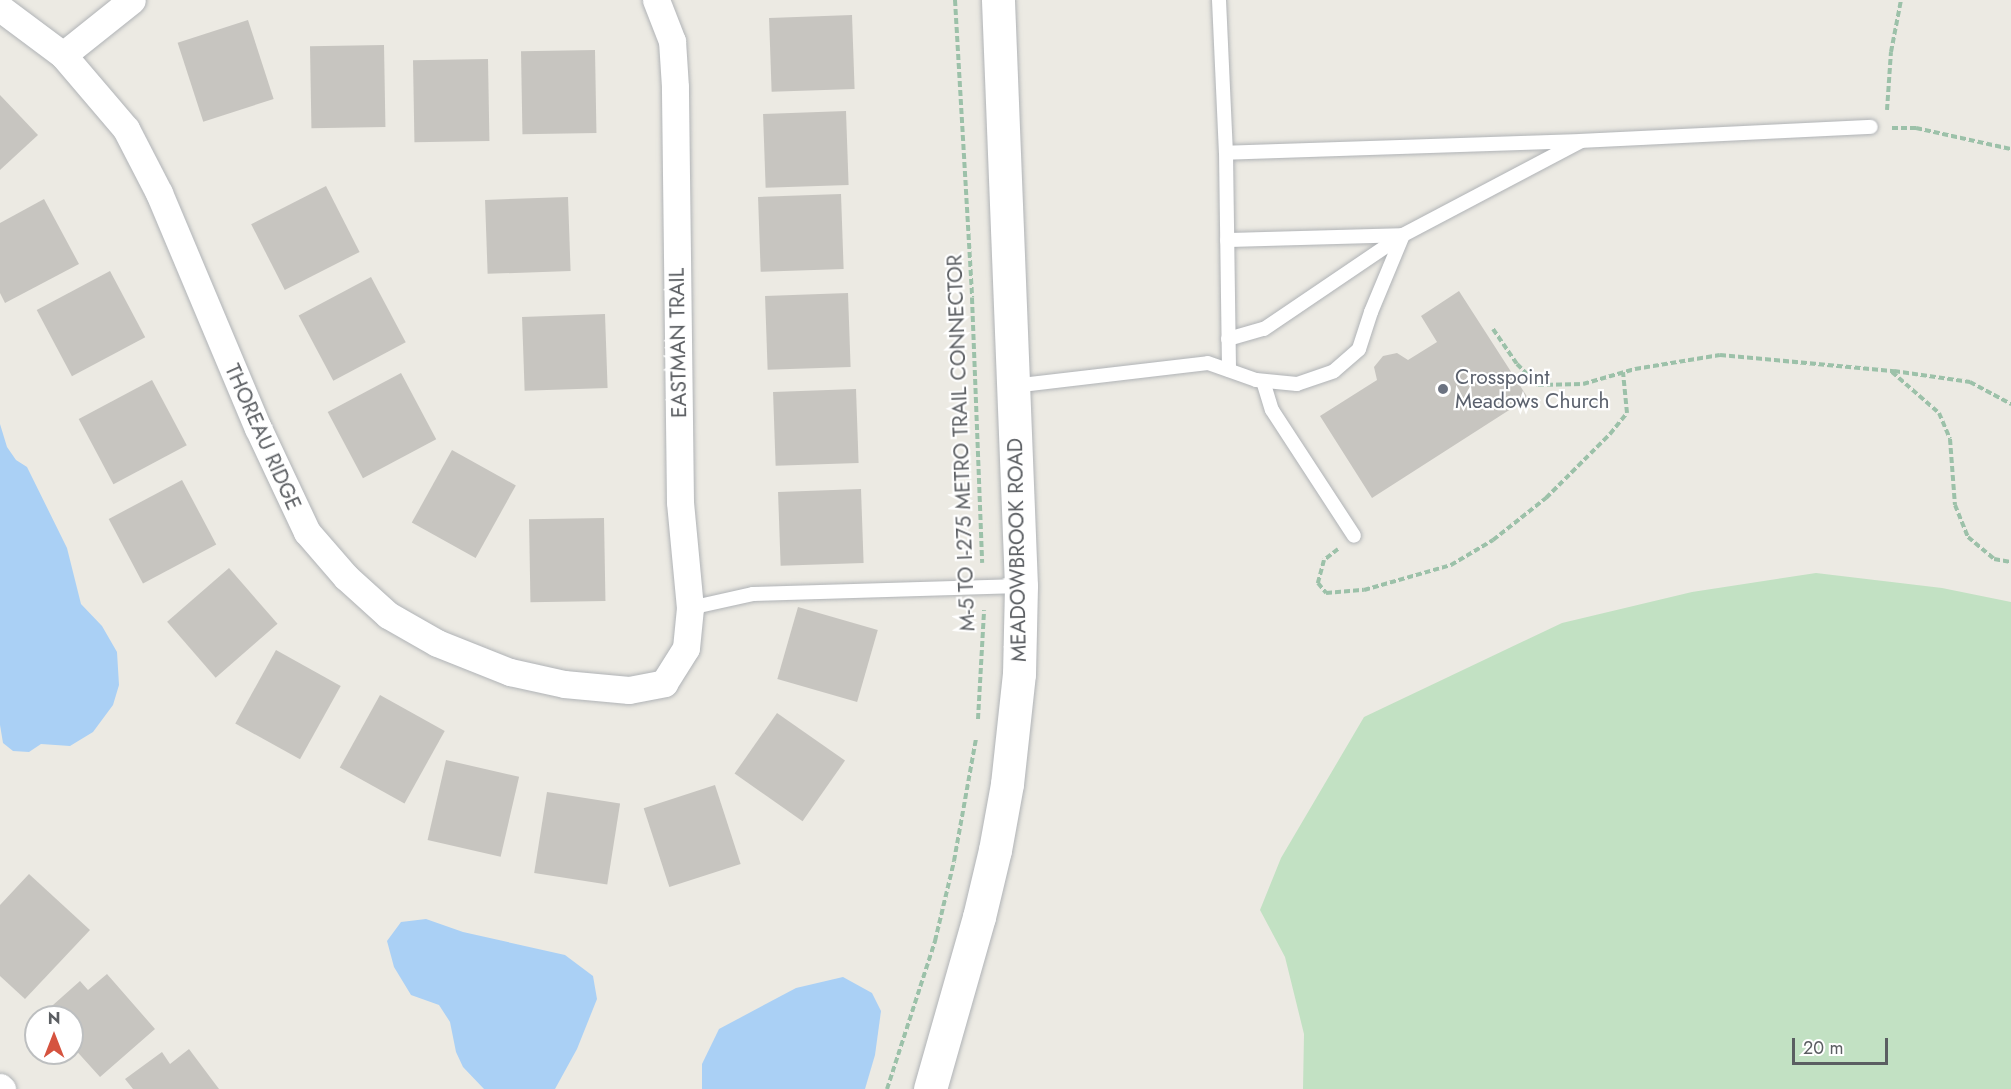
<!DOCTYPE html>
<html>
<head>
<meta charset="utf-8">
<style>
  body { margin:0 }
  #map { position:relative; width:2011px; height:1089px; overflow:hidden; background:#eceae3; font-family:Jost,sans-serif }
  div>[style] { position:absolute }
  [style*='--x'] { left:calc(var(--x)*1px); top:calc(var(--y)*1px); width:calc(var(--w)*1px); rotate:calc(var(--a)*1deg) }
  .green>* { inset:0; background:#c2e1c3 }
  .water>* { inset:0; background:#aad0f5 }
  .building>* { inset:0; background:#c7c5c0; transform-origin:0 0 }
  .path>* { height:4px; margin-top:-2px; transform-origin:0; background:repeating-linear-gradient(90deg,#9cc1a9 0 6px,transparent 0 9px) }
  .roads { filter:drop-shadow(0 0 2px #b0b3b6) drop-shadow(0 0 2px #b0b3b6) }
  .lane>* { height:14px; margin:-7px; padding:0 7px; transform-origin:7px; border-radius:7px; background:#fff }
  .street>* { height:27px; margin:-13.5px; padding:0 13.5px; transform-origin:13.5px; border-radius:13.5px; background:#fff }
  .secondary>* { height:33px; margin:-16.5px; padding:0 16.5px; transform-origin:16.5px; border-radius:16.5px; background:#fff }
  .dots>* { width:16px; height:16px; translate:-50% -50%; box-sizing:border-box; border:3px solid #fff; border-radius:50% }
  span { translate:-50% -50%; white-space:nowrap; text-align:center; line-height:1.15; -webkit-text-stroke:4.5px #fff; paint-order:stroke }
  .street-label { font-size:21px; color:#5b5e62 }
  .worship-label { font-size:21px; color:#5b616d }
  .left { translate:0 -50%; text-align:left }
  .north { position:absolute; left:24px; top:1005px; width:60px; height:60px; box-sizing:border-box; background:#fff; border:2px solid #bdbfc0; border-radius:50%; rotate:0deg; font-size:16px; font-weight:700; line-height:24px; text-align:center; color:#5b5e62 }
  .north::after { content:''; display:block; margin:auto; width:21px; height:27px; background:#d5533f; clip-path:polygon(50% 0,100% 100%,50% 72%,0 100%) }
  .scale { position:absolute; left:1792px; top:1038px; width:96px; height:27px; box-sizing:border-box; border:3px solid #5b5e62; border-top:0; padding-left:8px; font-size:18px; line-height:21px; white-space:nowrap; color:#5b5e62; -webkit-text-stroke:4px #fff; paint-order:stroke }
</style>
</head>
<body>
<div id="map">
  <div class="green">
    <i style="clip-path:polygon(1816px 573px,1942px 588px,2011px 602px,2011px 1089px,1303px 1089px,1304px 1034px,1285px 957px,1260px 910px,1281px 858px,1364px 717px,1562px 623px,1692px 592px)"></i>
  </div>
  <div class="water">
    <i style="clip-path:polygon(0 424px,7px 447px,16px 460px,27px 467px,67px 548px,81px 604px,102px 626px,117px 652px,119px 685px,113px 705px,93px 732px,70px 746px,41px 744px,29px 752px,13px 751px,3px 743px,0 725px)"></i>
    <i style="clip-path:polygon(426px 919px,463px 932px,565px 955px,593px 976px,597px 999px,577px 1049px,555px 1089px,484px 1089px,463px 1067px,456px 1052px,450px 1022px,439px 1005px,411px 995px,394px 967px,387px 941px,401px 922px)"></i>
    <i style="clip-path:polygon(843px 977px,872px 993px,881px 1011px,875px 1055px,865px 1089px,702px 1089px,702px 1064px,719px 1029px,796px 988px)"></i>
  </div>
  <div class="building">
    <i style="left:852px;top:15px;width:74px;height:83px;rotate:88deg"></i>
    <i style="left:248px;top:20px;width:83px;height:74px;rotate:72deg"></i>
    <i style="left:384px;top:45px;width:82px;height:74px;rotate:89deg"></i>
    <i style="left:595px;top:50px;width:83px;height:74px;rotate:89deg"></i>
    <i style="left:488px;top:59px;width:82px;height:75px;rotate:89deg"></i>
    <i style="clip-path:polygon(0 95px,38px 135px,0 170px)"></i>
    <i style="left:846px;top:111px;width:74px;height:83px;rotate:88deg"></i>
    <i style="left:326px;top:186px;width:74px;height:84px;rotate:63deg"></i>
    <i style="left:841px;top:194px;width:75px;height:83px;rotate:88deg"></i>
    <i style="left:568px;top:197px;width:74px;height:83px;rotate:88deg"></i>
    <i style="clip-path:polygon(44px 199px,79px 264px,5px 303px,0 293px,0 223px)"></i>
    <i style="left:110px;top:271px;width:75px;height:83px;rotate:62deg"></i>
    <i style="left:371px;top:277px;width:74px;height:82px;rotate:62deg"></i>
    <i style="clip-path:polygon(1459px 291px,1528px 398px,1372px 498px,1320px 416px,1377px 380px,1374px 367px,1383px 356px,1397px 353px,1408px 360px,1437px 342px,1421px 316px)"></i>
    <i style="left:848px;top:293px;width:74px;height:83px;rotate:88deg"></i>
    <i style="left:605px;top:314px;width:74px;height:83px;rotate:88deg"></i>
    <i style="left:401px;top:373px;width:75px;height:83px;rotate:62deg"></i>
    <i style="left:152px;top:380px;width:74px;height:83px;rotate:62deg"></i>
    <i style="left:856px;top:389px;width:74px;height:83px;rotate:88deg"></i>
    <i style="left:452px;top:450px;width:73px;height:83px;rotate:29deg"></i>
    <i style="left:182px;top:480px;width:73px;height:83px;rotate:62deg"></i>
    <i style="left:861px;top:489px;width:74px;height:83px;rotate:88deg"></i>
    <i style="left:604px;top:518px;width:83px;height:75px;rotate:89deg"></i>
    <i style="left:229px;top:568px;width:74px;height:82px;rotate:49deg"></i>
    <i style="left:798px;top:607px;width:83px;height:75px;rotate:16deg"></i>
    <i style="left:276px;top:650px;width:74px;height:84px;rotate:29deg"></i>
    <i style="left:380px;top:695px;width:74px;height:83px;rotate:29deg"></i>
    <i style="left:777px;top:713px;width:83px;height:74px;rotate:35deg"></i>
    <i style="left:446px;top:760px;width:75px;height:82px;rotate:13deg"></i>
    <i style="left:715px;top:785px;width:83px;height:75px;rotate:72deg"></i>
    <i style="left:547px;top:792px;width:74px;height:82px;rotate:9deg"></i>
    <i style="clip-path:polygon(29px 874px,90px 930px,25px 999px,0 976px,0 905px)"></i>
    <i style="clip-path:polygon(107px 974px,155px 1029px,100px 1077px,72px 1046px,72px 1017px,47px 1017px,44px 1013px,80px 981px,88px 990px)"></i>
    <i style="clip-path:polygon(189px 1049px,219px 1089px,133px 1089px,125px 1079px,162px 1052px,170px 1064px)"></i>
  </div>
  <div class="path">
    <i style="--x:955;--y:0;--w:298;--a:86.7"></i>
    <i style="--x:972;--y:298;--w:265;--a:87.8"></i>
    <i style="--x:1887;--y:110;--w:58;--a:-86.1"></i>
    <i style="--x:1891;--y:52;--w:53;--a:-79.1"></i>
    <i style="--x:1892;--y:128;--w:24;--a:0"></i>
    <i style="--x:1916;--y:128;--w:97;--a:12.5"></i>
    <i style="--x:1493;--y:329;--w:42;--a:55.6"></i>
    <i style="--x:1517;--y:364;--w:30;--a:45"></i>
    <i style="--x:1538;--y:385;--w:45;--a:-1.3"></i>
    <i style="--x:1583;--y:384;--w:54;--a:-16.1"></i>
    <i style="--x:1635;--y:369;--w:86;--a:-9.4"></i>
    <i style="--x:1720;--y:355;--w:175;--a:5.3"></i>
    <i style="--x:1894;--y:371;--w:77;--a:8.2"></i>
    <i style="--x:1970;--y:382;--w:47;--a:28.2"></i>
    <i style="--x:1892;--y:372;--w:62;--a:41.1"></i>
    <i style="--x:1939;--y:413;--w:28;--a:67"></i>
    <i style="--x:1950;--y:439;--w:66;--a:85.7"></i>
    <i style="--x:1955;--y:505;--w:35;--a:68"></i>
    <i style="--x:1968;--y:537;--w:34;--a:40"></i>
    <i style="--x:1994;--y:559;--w:17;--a:10"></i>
    <i style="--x:1338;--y:549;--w:18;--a:142"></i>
    <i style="--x:1324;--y:560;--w:24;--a:105"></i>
    <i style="--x:1318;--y:583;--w:13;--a:51"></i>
    <i style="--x:1326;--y:593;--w:38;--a:-5"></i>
    <i style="--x:1364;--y:590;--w:91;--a:-16"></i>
    <i style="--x:1451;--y:565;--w:49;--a:-30.8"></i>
    <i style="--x:1493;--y:540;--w:68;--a:-38.4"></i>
    <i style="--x:1546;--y:498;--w:91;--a:-45"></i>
    <i style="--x:1610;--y:434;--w:27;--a:-51"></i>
    <i style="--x:1627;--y:413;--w:41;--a:-95.6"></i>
    <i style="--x:978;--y:719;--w:109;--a:-86.8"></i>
    <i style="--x:887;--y:1089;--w:156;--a:-72"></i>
    <i style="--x:935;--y:941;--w:82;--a:-76.6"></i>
    <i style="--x:954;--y:861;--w:124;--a:-79.8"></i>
  </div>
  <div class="roads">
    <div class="lane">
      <i style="--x:1219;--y:0;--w:153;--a:87.4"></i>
      <i style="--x:1226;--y:153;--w:217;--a:89.2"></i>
      <i style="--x:1581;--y:141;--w:290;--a:-2.8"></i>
      <i style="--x:1227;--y:240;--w:175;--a:-1.6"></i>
      <i style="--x:1228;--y:339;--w:37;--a:-16"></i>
      <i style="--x:1264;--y:329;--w:168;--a:-34.1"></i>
      <i style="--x:1263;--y:381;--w:30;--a:73"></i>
      <i style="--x:1272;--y:410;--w:150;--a:56.9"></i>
      <i style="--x:1013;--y:386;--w:196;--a:-6.7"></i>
      <i style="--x:1208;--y:363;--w:51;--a:19.5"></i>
      <i style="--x:1256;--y:380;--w:41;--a:5.6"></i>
      <i style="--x:1297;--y:384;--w:39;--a:-19"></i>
      <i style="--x:1334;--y:371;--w:33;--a:-41"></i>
      <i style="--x:1359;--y:349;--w:39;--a:-72"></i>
      <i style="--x:1371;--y:312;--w:83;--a:-67.4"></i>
      <i style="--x:1403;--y:235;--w:201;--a:-27.8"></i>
      <i style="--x:1581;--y:141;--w:355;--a:178.1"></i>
      <i style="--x:690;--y:608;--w:65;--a:-12.5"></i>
      <i style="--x:753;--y:594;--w:268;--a:-1.7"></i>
    </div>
    <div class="street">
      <i style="--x:0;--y:8;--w:79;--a:36.7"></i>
      <i style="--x:63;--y:55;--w:97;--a:49.6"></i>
      <i style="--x:126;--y:129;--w:72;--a:62.7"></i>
      <i style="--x:159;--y:193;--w:255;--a:67.2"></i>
      <i style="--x:258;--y:428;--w:115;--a:64.8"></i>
      <i style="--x:307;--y:532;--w:60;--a:49.1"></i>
      <i style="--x:346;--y:577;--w:57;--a:42.1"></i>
      <i style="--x:388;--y:615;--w:56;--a:29.7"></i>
      <i style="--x:437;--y:643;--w:79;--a:21.7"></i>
      <i style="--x:510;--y:672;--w:55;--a:12.5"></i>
      <i style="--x:564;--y:684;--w:65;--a:5.3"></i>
      <i style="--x:629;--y:690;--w:36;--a:-11"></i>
      <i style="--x:664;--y:683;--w:41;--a:-57.8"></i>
      <i style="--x:686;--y:648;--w:40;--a:-84.3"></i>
      <i style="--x:690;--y:608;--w:106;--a:-95.4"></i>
      <i style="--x:680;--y:502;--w:415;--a:-90.7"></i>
      <i style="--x:675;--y:87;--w:46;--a:-93.7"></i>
      <i style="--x:672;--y:41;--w:44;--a:-111.3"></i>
      <i style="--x:63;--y:55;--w:88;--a:-38.6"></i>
      <i style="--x:0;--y:1087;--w:3;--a:45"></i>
    </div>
    <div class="secondary">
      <i style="--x:930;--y:1089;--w:179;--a:-74.1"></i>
      <i style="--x:979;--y:917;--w:69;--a:-76.6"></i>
      <i style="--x:995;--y:850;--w:67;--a:-79.7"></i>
      <i style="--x:1007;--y:784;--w:111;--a:-83.8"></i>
      <i style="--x:1019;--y:674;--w:88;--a:-88.7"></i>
      <i style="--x:1021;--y:586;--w:586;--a:-92.25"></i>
    </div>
  </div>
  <div class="dots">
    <i style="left:1443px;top:389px;background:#6b7280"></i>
  </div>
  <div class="street-label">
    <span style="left:678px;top:343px;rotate:-91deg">EASTMAN TRAIL</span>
    <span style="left:263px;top:437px;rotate:66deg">THOREAU RIDGE</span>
    <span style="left:961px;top:443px;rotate:-92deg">M-5 TO I-275 METRO TRAIL CONNECTOR</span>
    <span style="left:1017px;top:550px;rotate:-91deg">MEADOWBROOK ROAD</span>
  </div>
  <div class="worship-label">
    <span class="left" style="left:1455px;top:389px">Crosspoint<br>Meadows Church</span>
  </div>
  <div class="north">N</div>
  <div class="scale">20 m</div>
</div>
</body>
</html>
